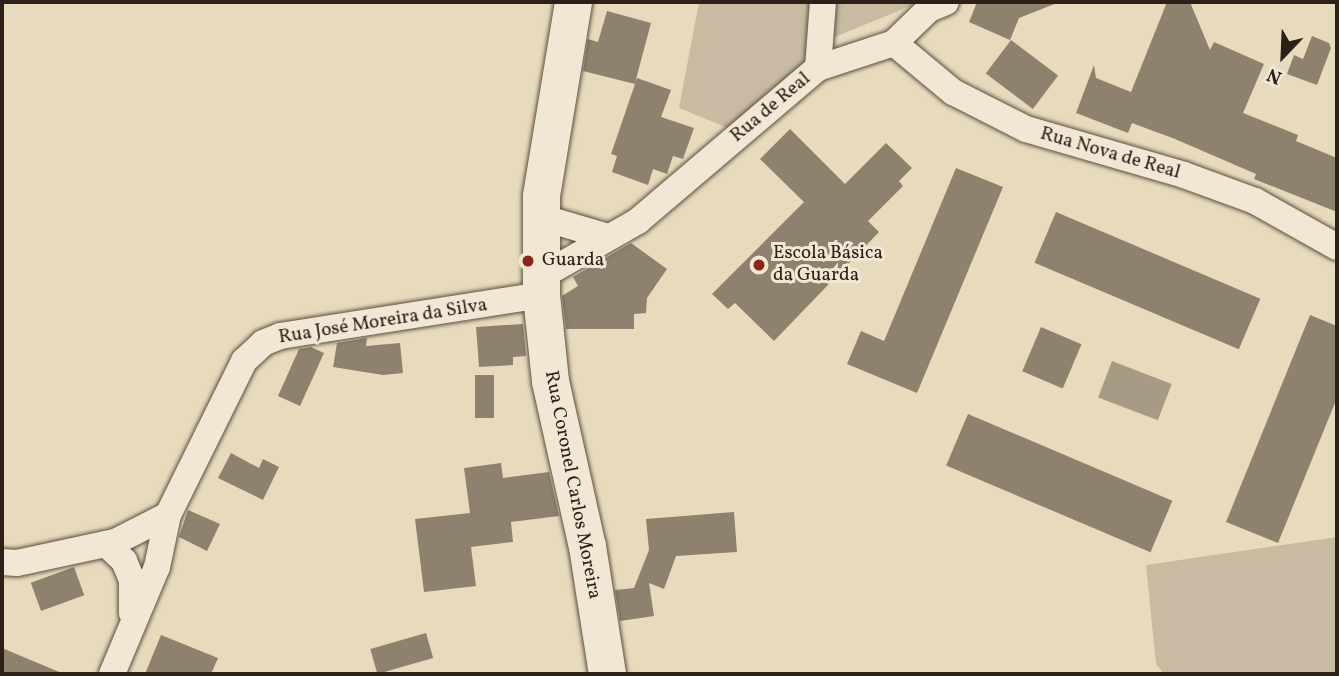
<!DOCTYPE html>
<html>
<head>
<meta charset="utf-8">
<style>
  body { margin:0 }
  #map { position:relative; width:1339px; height:676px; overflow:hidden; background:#e8dbbd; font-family:Vollkorn,serif }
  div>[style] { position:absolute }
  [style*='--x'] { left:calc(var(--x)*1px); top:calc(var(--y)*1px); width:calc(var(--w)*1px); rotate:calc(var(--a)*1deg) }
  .green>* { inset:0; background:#c8bba1 }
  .water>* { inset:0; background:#a89b85; transform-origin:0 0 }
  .building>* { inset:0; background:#8e816d; transform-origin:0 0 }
  .roads { filter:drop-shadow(0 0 2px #5b4f40) drop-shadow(0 0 2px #5b4f40) }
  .minor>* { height:26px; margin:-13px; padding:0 13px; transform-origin:13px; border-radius:13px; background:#f0e8d4 }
  .secondary>* { height:37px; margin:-18.5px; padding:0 18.5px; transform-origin:18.5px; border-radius:18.5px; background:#f0e8d4 }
  .dots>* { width:19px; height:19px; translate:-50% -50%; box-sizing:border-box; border:4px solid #f0e8d4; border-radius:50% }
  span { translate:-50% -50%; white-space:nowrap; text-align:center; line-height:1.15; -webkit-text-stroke:6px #f0e8d4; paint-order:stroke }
  .street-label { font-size:19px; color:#2c2017 }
  .poi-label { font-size:19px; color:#2c2017 }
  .left { translate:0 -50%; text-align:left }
  .frame { position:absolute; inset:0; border:4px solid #2c2017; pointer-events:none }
  .north { position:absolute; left:1248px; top:21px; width:70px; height:70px; -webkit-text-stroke:5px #f0e8d4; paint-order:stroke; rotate:203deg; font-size:19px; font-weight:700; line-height:28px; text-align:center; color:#2c2017 }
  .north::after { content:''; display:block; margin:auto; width:24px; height:32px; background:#2c2017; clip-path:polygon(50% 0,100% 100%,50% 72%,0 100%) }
</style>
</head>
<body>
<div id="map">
  <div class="green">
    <i style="clip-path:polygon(699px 2px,920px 2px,835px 37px,735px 131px,679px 108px)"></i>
    <i style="clip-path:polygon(1337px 537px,1337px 674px,1164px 674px,1156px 664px,1146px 565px)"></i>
  </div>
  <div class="water">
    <i style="left:1112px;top:361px;width:64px;height:39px;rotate:21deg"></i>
  </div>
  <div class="building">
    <i style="clip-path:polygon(977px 2px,1056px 2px,1057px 3px,1019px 18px,1010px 40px,969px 22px)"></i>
    <i style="clip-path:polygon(1167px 2px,1190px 2px,1210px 50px,1214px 42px,1264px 64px,1243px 113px,1298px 135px,1296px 141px,1337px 158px,1337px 212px,1254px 179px,1256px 174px,1175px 139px,1132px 123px,1128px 133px,1076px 113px,1094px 65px,1096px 78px,1131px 92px)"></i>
    <i style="clip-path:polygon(607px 11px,651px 23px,635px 83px,637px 78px,671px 90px,661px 117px,694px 128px,683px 159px,673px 156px,667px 174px,653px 169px,648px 185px,612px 172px,617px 156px,611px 154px,635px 84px,583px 71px,588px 39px,598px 42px)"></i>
    <i style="clip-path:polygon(1312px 36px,1329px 43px,1331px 48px,1317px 85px,1287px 74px,1294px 55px,1303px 59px)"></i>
    <i style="left:1011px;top:40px;width:59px;height:42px;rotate:37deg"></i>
    <i style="clip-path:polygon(790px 129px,845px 184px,886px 143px,912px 168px,899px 181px,903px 186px,868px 221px,879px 232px,774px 341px,735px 303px,728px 309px,712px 294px,804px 202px,760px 159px)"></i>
    <i style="clip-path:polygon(956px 168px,1003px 187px,917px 393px,847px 364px,861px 331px,884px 341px)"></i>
    <i style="left:1056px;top:212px;width:222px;height:55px;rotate:23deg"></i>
    <i style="clip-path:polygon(631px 243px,667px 269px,647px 298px,646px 313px,634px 314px,634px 329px,566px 329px,562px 296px,578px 286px,573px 277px)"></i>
    <i style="clip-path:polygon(1310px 315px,1337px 326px,1337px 398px,1278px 543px,1226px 522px)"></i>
    <i style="clip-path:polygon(523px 324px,526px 356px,513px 357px,513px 365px,479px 367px,476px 327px)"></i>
    <i style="left:1041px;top:327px;width:44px;height:48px;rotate:23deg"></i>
    <i style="clip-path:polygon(367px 338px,366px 346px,400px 343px,403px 373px,383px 375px,333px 367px,337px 343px)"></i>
    <i style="clip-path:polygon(311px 347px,324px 353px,300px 406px,278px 396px,299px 349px)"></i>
    <i style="left:475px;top:375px;width:19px;height:43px"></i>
    <i style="left:968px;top:414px;width:222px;height:56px;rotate:23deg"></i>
    <i style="clip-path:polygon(231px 453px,259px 468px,263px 459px,279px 467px,263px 500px,218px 478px)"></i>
    <i style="clip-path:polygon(501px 463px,503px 478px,549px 472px,559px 516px,511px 522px,513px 542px,471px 547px,476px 586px,424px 592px,415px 519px,470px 513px,464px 468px)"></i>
    <i style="clip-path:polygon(188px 510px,220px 524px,207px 551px,179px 537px)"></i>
    <i style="clip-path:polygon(734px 512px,737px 552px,676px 556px,664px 589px,649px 583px,654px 616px,620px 621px,615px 590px,634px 588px,649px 550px,646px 519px)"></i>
    <i style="left:74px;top:567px;width:30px;height:46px;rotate:70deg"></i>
    <i style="left:426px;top:633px;width:26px;height:58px;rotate:74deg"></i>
    <i style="clip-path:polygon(161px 635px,218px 658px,211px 674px,145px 674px)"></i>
    <i style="clip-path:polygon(2px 648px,64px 674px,2px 674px)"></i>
  </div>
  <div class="roads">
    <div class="minor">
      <i style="--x:894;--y:43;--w:77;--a:39.7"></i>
      <i style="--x:953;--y:92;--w:82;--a:26.9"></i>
      <i style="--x:1026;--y:129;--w:165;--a:16.2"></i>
      <i style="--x:1184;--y:175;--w:76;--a:20.1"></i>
      <i style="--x:1255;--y:201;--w:94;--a:29.3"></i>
      <i style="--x:818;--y:68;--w:66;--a:-85.7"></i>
      <i style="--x:540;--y:217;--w:71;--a:16.4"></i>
      <i style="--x:540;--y:277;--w:113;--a:-29.7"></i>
      <i style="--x:638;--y:221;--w:236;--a:-40.4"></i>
      <i style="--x:818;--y:68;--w:80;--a:-18.2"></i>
      <i style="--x:894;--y:43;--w:49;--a:-44.2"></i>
      <i style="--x:929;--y:9;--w:18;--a:-22"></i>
      <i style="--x:106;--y:544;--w:25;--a:43"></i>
      <i style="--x:124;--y:561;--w:21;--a:67"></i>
      <i style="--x:132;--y:580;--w:33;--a:90"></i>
      <i style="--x:2;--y:562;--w:15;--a:4"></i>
      <i style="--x:17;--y:563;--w:100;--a:-12.1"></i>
      <i style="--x:115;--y:542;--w:59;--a:-27"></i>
      <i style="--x:168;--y:515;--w:172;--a:-63.7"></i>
      <i style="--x:244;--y:361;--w:26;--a:-43"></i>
      <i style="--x:263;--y:343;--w:18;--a:-22"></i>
      <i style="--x:280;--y:336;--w:264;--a:-8.9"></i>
      <i style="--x:112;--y:674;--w:116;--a:-67.2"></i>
      <i style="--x:157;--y:567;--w:53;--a:-78.1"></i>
    </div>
    <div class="secondary">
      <i style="--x:573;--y:2;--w:197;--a:99.4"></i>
      <i style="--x:541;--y:196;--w:99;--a:90"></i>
      <i style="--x:541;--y:295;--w:86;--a:84"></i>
      <i style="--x:550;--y:381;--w:169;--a:77.4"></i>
      <i style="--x:587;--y:546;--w:130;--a:81.1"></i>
    </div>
  </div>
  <div class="dots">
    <i style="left:528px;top:261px;background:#8f2418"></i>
    <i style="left:759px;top:265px;background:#8f2418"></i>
  </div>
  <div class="street-label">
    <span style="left:771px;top:108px;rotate:-40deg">Rua de Real</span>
    <span style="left:1110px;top:154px;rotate:16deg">Rua Nova de Real</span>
    <span style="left:383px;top:322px;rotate:-9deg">Rua José Moreira da Silva</span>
    <span style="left:572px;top:485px;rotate:79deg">Rua Coronel Carlos Moreira</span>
  </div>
  <div class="poi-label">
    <span class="left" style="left:773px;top:265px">Escola Básica<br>da Guarda</span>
    <span class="left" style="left:542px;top:261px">Guarda</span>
  </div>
  <div class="frame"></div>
  <div class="north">N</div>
</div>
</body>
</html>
